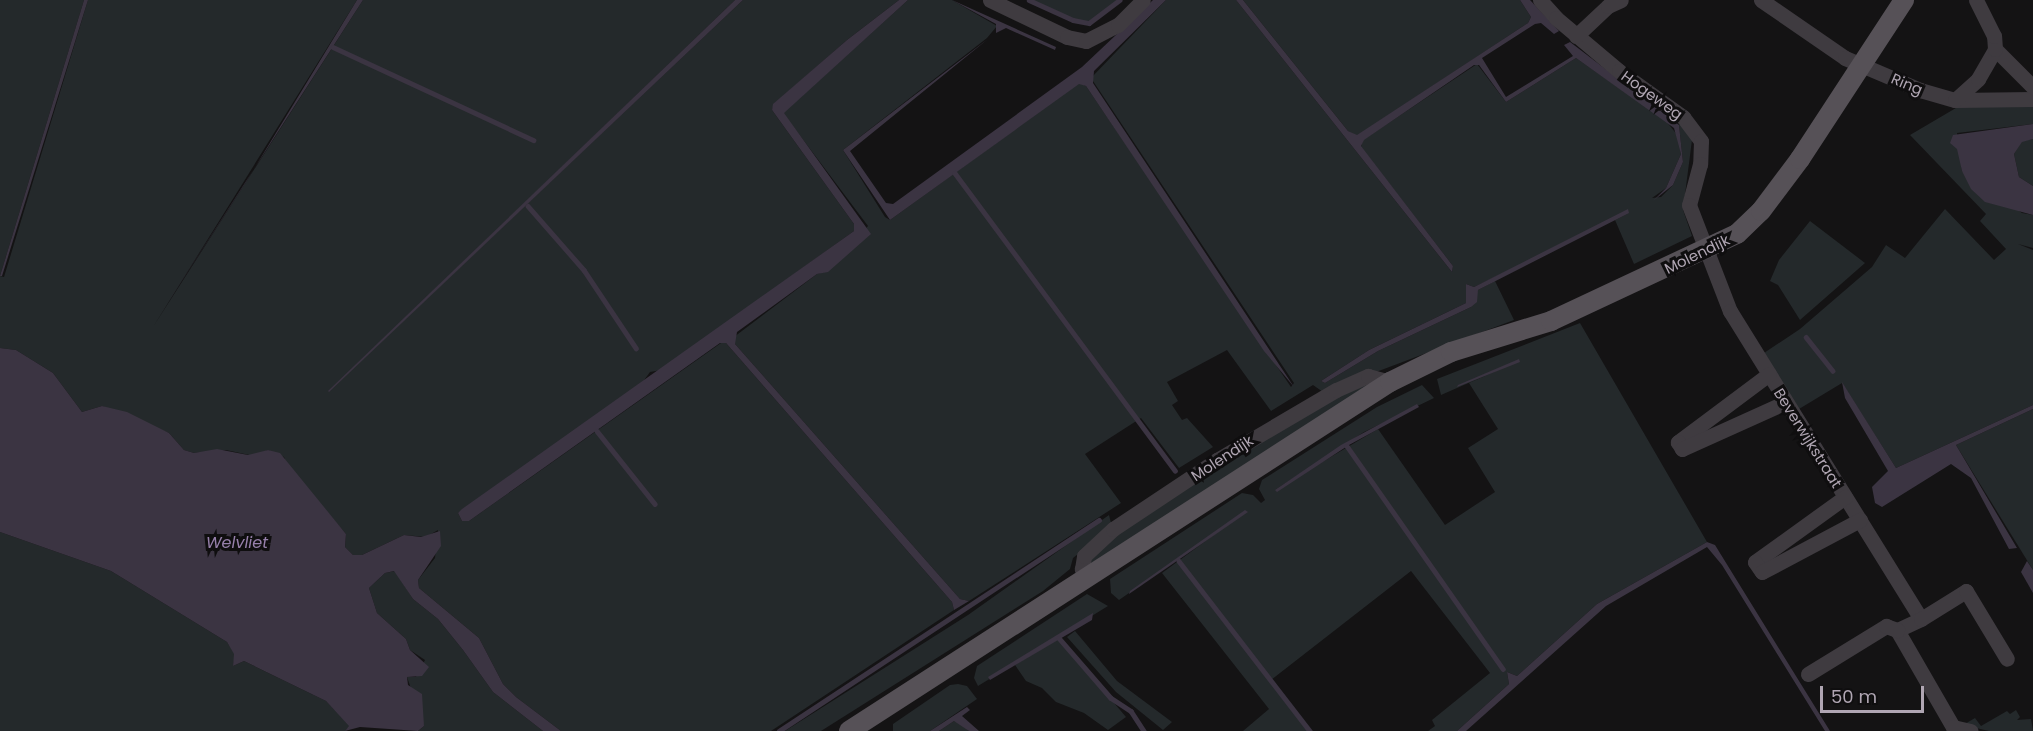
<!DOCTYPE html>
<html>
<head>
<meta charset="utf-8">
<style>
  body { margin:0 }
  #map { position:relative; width:2033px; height:731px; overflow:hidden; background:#141314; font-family:Poppins,sans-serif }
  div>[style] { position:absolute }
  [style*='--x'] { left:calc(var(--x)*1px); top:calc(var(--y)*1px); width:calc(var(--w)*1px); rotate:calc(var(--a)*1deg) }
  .green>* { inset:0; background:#24292b }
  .water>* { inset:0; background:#3b3442 }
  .stream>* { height:4.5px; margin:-2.25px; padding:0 2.25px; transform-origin:2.25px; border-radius:2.25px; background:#3b3442 }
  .minor>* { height:15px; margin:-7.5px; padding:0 7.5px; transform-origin:7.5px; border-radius:7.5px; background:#3f3b40 }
  .major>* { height:20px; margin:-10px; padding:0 10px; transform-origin:10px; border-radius:10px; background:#565157 }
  span { translate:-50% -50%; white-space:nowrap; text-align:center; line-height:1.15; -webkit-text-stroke:6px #0f0e0f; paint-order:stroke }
  .street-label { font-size:15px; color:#b0a6b3 }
  .water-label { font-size:16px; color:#9780ab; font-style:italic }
  .scale { position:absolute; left:1820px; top:686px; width:104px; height:27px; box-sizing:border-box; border:3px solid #b0a6b3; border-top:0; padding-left:8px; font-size:18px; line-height:21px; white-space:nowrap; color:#b0a6b3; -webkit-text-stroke:4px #0f0e0f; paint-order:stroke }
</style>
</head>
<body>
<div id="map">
  <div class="green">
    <i style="clip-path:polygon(0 0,84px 0,0 276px,4px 277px,88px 0,357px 0,153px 327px,363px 0,735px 0,328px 392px,743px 0,899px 0,847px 40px,774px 104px,772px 110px,854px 224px,854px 231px,661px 370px,650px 372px,642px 383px,458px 513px,462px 521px,469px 521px,721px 343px,726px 343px,952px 602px,954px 610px,771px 731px,561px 731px,516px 697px,503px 684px,479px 638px,419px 588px,418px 580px,435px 558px,438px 530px,426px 537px,404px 535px,362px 555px,353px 555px,345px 547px,346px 534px,287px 465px,284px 457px,268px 450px,254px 456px,226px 450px,194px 453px,184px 450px,169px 433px,102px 406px,82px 412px,53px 373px,16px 350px,0 348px)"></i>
    <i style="clip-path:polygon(908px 0,952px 0,997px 26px,987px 38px,843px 150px,885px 217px,890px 220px,1079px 83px,1086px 86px,1291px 387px,1294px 383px,1091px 78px,1166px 0,1236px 0,1452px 272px,1453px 266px,1361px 147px,1363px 140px,1477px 64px,1506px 102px,1576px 58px,1666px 121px,1679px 137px,1681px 154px,1666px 188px,1652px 198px,1661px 197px,1673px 185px,1683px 162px,1679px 125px,1683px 122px,1692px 140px,1683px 210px,1692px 236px,1634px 264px,1615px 220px,1629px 213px,1474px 287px,1466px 284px,1466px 303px,1369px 350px,1321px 381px,1325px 383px,1378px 351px,1471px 307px,1478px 290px,1495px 281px,1514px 320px,1323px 392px,1313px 385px,1271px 411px,1227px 350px,1167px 382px,1178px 401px,1172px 405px,1182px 420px,1187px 418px,1213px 447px,1179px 468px,1141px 418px,1085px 454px,1121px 503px,969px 601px,960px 599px,735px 344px,734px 337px,817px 274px,828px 271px,868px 226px,783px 113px)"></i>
    <i style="clip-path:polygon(1029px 0,1119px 0,1089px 23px,1073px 20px)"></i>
    <i style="clip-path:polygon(1243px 0,1520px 0,1531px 17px,1528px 23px,1357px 136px,1348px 131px)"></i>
    <i style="clip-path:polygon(2033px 102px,2033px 124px,1957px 133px,1962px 171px,2022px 213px,2033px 215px,2033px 248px,2018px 244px,2033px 250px,2033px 405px,1896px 468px,1842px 383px,1799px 409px,1764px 353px,1800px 329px,1872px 267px,1886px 245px,1905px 258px,1945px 209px,1994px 260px,2006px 249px,1980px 221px,1986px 214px,1910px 135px,1961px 105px)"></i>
    <i style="clip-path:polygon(2033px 139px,2033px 186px,2019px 177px,2014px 154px,2022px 141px)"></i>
    <i style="clip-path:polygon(1810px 221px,1865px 263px,1800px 320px,1778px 285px,1770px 281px,1779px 260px)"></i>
    <i style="clip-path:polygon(1580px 323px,1707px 542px,1597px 604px,1517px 676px,1507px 672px,1509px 684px,1457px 731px,1428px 731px,1435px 726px,1432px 720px,1490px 673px,1411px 571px,1271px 680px,1310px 731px,1243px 731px,1269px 709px,1162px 573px,1248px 510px,1119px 600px,1111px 593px,1110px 579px,1242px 493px,1253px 495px,1261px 503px,1265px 500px,1259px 489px,1262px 480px,1377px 407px,1422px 385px,1434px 398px,1364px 432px,1275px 490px,1378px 429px,1445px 525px,1495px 492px,1468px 448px,1498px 429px,1469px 383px,1521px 360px,1441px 395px,1437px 379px)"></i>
    <i style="clip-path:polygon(1372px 383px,1092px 565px,1088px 564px,1092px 554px,1140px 515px,1355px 384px)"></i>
    <i style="clip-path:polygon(2033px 409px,2033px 570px,1956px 445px)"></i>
    <i style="clip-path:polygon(1109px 515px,1112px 527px,1073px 558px,1070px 569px,1043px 591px,821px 731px,785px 731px,968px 615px)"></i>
    <i style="clip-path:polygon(0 532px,111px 571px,227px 642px,235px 654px,233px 666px,244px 661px,326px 701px,350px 726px,345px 731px,0 731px)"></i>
    <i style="clip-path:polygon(395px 571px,413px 599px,438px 619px,463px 650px,493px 692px,543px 731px,418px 731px,424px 726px,407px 677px,416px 677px,425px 660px,410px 650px,406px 639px,377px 613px,369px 588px,385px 573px)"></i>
    <i style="clip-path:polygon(1087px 594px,1108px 606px,978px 686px,974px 678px,977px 666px)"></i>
    <i style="clip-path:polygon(1075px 631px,1117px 681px,1172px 722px,1163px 730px,1116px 692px,1067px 637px)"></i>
    <i style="clip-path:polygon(1059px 638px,1126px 717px,1108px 730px,1084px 713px,1056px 702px,1042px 688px,1026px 681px,1015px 665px)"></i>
    <i style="clip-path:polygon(958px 684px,967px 686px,977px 699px,930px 731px,893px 731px,893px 724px,950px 685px)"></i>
    <i style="clip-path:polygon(2016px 710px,2020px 717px,2017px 720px,2031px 719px,2033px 731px,1989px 731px,1963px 725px,1975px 718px,1981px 726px,2007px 711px,2010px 714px)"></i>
    <i style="clip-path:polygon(954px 721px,959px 722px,969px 731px,939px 731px)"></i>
  </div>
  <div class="water">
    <i style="clip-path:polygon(84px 0,88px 0,2px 276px,0 276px)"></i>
    <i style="clip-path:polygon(357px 0,363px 0,152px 327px,246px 182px)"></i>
    <i style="clip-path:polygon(735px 0,743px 0,329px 392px,328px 391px)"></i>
    <i style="clip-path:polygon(899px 0,908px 0,784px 113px,871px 234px,828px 272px,817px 274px,737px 332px,735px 344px,960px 599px,969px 601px,954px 610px,952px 602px,726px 343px,720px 343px,469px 521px,462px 521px,458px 513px,462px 509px,854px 231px,854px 224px,772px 110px,773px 104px,847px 40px)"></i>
    <i style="clip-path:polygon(952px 0,1056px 47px,1055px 50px,1006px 28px,996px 33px,996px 24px)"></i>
    <i style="clip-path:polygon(1153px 0,1166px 0,1094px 71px,1093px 83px,1294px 387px,1264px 351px,1086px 86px,1079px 84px,890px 220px,843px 150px,988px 39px,850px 151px,886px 203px,893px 204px,1082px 67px)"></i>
    <i style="clip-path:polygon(1236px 0,1243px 0,1348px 131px,1357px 135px,1528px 23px,1531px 17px,1520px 0,1530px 0,1559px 31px,1554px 34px,1541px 23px,1535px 24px,1482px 58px,1506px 97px,1573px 56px,1564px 45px,1570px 42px,1679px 125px,1683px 162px,1673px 185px,1653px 201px,1666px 188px,1681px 154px,1674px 128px,1576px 58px,1506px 102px,1479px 65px,1474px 65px,1364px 140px,1361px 146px,1453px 266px,1452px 272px)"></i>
    <i style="clip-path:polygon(2033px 124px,2033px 139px,2022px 142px,2014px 154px,2019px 177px,2033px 186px,2033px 215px,1985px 202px,1971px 189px,1962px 171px,1957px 149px,1950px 143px,1953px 135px)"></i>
    <i style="clip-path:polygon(1628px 209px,1629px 213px,1478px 290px,1477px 302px,1471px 307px,1378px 351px,1325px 383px,1321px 381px,1369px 350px,1466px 303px,1466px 284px,1474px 287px)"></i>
    <i style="clip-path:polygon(0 348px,16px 350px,53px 373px,82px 412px,102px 406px,127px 412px,169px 433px,184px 450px,194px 453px,217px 449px,248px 455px,268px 450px,280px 453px,346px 534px,345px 547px,353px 555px,362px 555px,404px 535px,421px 537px,440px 531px,441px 546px,418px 580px,419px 588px,479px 638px,503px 684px,516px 697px,561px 731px,543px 731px,493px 692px,463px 650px,438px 619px,413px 599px,394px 571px,385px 573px,369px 588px,377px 613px,406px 639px,410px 650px,429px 667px,422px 676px,407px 677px,408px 685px,422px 694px,424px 726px,418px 731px,360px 727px,345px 731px,349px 726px,326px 701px,244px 661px,233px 666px,234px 654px,227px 642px,111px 571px,0 532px)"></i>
    <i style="clip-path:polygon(1519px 359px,1520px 362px,1457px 387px,1458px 385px)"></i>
    <i style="clip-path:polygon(1842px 382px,1896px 468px,2033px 405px,2033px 409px,1956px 445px,2017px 548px,2009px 549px,1971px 478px,1951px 464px,1882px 507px,1875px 503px,1872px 487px,1888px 471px,1845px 398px)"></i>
    <i style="clip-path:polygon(1417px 404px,1419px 407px,1349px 445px,1277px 492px,1275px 490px,1341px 445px)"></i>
    <i style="clip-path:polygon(1245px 510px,1248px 512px,1129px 594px,1130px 591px)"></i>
    <i style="clip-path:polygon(1707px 542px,1715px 545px,1830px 731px,1825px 731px,1722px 565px,1707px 547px,1606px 606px,1466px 731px,1457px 731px,1509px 684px,1507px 672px,1517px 676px,1597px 604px)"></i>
    <i style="clip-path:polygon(2027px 561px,2033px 570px,2033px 593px,2021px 572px)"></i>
    <i style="clip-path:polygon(1093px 613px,1092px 620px,990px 680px,988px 677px)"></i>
    <i style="clip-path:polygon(967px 707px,970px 710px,962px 716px,979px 731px,969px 731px,954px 721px,939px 731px,930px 731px)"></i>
  </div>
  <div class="stream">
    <i style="--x:1029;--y:0;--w:48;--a:24.4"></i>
    <i style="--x:1073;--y:20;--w:16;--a:11"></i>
    <i style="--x:1089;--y:23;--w:38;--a:-37"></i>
    <i style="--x:333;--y:47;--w:221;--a:24.9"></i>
    <i style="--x:955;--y:173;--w:370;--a:53.5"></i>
    <i style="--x:528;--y:206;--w:85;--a:48.8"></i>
    <i style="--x:584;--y:270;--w:94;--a:56.3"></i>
    <i style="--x:1806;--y:337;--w:43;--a:51.5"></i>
    <i style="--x:597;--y:431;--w:93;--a:51.5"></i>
    <i style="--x:1347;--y:446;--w:272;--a:55"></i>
    <i style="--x:1179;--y:561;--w:215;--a:52.4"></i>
    <i style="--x:1059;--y:638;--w:79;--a:49.1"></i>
    <i style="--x:1111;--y:698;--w:24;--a:33"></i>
    <i style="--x:1131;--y:711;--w:24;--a:57"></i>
    <i style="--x:779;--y:731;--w:383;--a:-33.4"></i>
  </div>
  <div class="minor">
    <i style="--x:990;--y:0;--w:85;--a:25.7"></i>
    <i style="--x:1067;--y:37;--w:19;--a:12"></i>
    <i style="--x:1086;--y:41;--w:36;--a:-27"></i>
    <i style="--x:1118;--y:25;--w:35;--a:-45"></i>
    <i style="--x:1540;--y:0;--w:24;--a:48"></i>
    <i style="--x:1556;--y:18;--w:82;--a:40.1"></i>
    <i style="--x:1619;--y:71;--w:79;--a:35.7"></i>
    <i style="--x:1683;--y:117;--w:30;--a:53"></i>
    <i style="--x:1701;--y:141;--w:23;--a:92"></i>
    <i style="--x:1700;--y:164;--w:42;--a:105"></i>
    <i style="--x:1689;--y:205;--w:114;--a:68.9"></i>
    <i style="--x:1730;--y:311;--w:362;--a:58.2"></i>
    <i style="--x:1921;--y:619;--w:26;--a:155"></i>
    <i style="--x:1897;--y:630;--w:112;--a:60"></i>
    <i style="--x:1953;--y:727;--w:18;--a:13"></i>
    <i style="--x:1761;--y:0;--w:102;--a:34.6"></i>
    <i style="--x:1845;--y:58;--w:82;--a:23.1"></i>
    <i style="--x:1920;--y:90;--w:36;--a:16"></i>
    <i style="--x:1955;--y:100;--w:78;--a:-0.7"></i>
    <i style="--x:1576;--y:36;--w:44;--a:-43.2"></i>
    <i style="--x:1608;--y:6;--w:14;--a:-25"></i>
    <i style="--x:1995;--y:49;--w:54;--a:45"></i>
    <i style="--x:1955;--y:100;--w:31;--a:-42"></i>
    <i style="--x:1978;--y:79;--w:34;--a:-60"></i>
    <i style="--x:1995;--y:49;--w:13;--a:-94"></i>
    <i style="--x:1994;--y:36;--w:40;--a:-116.6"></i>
    <i style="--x:1769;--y:374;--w:114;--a:143.2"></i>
    <i style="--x:1678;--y:442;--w:8;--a:60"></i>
    <i style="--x:1682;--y:449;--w:114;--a:-24.3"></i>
    <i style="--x:1845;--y:497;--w:111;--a:144.2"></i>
    <i style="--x:1755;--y:562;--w:12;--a:55"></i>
    <i style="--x:1762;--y:572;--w:111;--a:-28"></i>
    <i style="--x:1087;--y:576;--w:9;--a:-126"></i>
    <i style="--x:1082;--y:569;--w:13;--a:-81"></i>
    <i style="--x:1084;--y:556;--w:40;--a:-43"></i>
    <i style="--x:1113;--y:529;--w:125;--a:-33.6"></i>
    <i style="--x:1217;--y:460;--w:138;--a:-30.5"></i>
    <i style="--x:1336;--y:390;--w:35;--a:-24"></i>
    <i style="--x:1368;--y:376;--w:23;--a:15"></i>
    <i style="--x:1921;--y:619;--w:53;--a:-31.9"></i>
    <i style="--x:1966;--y:591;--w:79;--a:58.9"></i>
    <i style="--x:1808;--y:674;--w:92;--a:-31.6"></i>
    <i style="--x:1886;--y:626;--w:12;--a:20"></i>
  </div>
  <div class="major">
    <i style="--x:849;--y:731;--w:644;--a:-32.83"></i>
    <i style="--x:1390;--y:382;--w:68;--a:-26.2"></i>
    <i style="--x:1451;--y:352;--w:105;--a:-17.2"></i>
    <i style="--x:1551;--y:321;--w:205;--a:-25.1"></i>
    <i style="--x:1737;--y:234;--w:33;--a:-44"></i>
    <i style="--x:1761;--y:211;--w:65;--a:-53.1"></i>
    <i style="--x:1800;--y:159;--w:190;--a:-56.8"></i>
  </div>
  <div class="street-label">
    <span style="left:1907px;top:84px;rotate:23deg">Ring</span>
    <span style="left:1652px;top:95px;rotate:36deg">Hogeweg</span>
    <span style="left:1697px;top:254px;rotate:-26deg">Molendijk</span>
    <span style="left:1808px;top:438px;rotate:58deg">Beverwijkstraat</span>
    <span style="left:1222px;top:458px;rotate:-33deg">Molendijk</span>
  </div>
  <div class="water-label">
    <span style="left:237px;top:543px">Welvliet</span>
  </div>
  <div class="scale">50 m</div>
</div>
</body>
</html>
